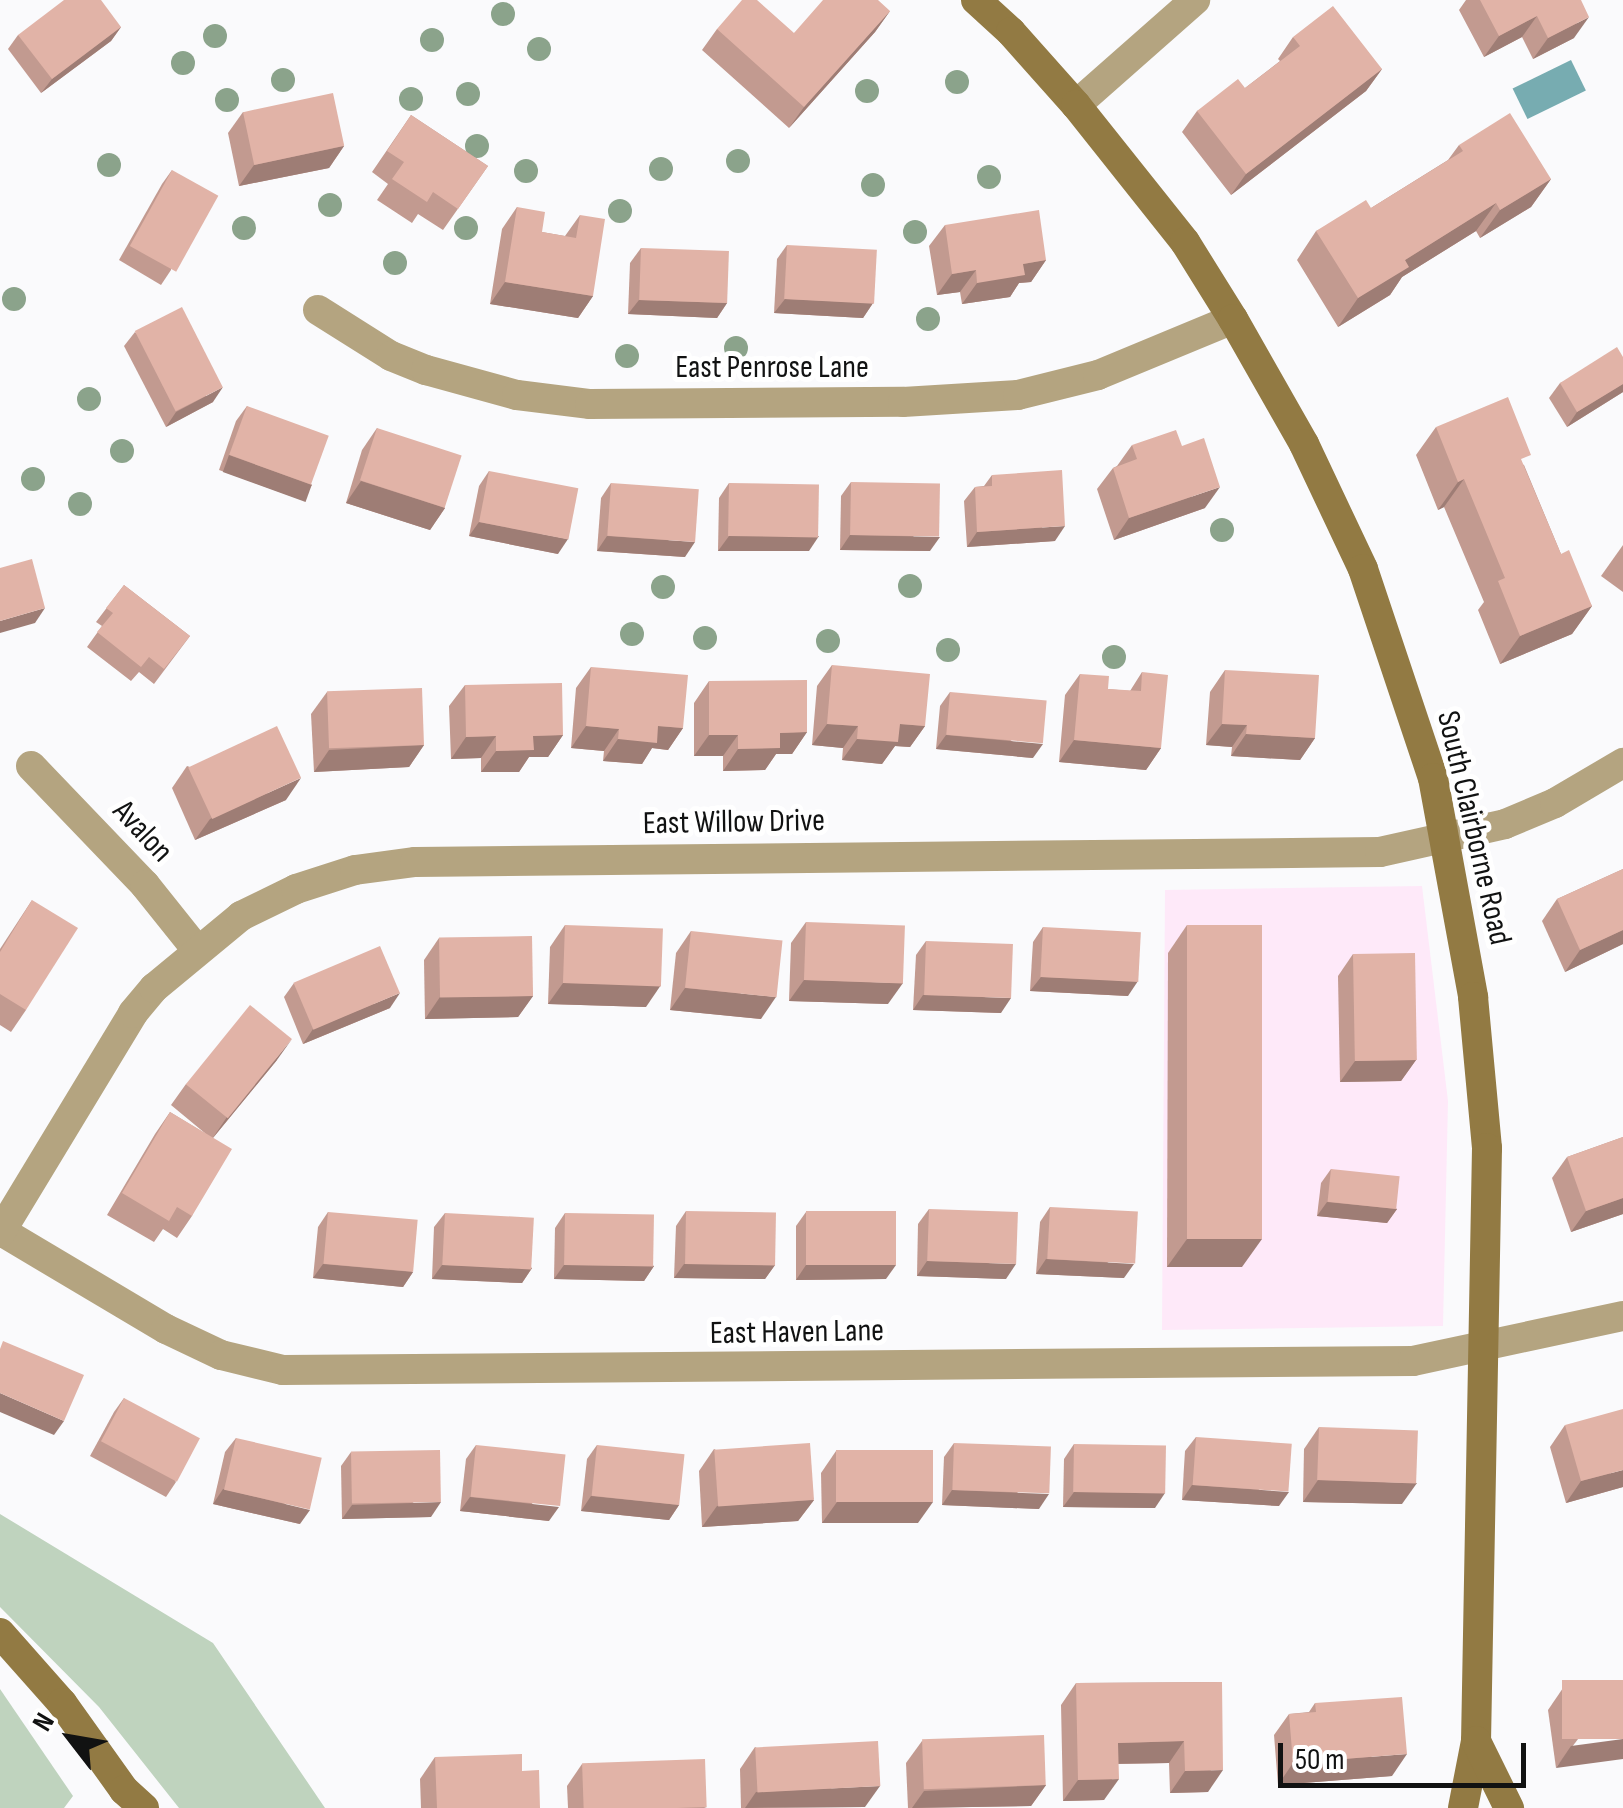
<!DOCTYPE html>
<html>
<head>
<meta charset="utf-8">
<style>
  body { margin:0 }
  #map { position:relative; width:1623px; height:1808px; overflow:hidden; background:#fafafc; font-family:"Sofia Sans Condensed",sans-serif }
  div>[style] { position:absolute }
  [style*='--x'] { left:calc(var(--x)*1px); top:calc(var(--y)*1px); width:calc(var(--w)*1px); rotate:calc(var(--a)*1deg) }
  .commercial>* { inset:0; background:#fee9f9 }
  .green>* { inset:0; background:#bfd3be }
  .water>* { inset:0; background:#77acb1; transform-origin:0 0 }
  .street>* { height:30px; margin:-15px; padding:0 15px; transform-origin:15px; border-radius:15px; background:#b4a480 }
  .secondary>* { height:30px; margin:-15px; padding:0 15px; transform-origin:15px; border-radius:15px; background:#927a43 }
  .trees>* { width:24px; height:24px; margin:-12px; border-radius:50%; background:#8ba38b }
  .wall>* { inset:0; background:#c29a90 }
  .shaded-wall>* { inset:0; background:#9e7d75; transform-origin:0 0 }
  .building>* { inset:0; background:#e1b3a7; transform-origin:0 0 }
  span { translate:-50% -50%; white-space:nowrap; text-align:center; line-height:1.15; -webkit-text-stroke:10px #fff; paint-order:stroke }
  .street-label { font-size:32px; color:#111212 }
  .north { position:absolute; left:20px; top:1688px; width:100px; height:100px; -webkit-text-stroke:8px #fff; paint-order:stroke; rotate:301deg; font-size:28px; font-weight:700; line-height:40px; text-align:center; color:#111212 }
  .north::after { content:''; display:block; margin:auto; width:35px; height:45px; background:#111212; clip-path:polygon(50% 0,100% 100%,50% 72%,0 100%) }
  .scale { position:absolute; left:1278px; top:1743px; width:248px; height:45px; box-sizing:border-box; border:5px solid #111212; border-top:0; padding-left:12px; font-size:30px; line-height:35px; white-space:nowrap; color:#111212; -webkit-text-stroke:8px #fff; paint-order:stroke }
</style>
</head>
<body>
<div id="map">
  <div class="commercial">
    <i style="clip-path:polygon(1422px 886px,1448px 1101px,1443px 1326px,1162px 1330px,1165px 890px)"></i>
  </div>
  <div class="green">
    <i style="clip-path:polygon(0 1514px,213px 1643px,325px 1808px,179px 1808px,99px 1707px,0 1607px)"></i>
    <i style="clip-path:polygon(0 1689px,73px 1796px,64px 1808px,0 1808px)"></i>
  </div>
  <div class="water">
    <i style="left:1571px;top:60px;width:34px;height:65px;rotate:64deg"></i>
  </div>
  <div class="street">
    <i style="--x:1076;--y:105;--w:159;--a:-41.4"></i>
    <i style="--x:318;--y:310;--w:86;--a:32.2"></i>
    <i style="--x:391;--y:356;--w:38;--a:22"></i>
    <i style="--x:426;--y:370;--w:94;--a:15.4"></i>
    <i style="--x:517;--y:395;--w:74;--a:7"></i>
    <i style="--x:590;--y:404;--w:313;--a:-0.4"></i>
    <i style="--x:903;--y:402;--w:115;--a:-3.5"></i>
    <i style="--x:1018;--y:395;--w:82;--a:-14"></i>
    <i style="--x:1098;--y:375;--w:146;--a:-22.5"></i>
    <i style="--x:31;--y:766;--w:165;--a:46.2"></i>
    <i style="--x:145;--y:885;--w:83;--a:51.3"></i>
    <i style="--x:1;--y:1231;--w:192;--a:30.7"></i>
    <i style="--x:166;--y:1329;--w:61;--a:25.3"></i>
    <i style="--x:221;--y:1355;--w:64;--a:13.6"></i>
    <i style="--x:283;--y:1370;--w:1130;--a:-0.46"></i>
    <i style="--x:1413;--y:1361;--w:215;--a:-12.1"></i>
    <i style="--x:0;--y:1233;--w:257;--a:-58.8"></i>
    <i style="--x:133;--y:1013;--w:33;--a:-50"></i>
    <i style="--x:154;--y:988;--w:113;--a:-39.6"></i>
    <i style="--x:241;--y:916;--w:61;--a:-26.1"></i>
    <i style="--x:296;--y:889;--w:62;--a:-17.9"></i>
    <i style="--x:355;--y:870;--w:61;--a:-7.6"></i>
    <i style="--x:415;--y:862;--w:965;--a:-0.59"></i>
    <i style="--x:1380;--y:852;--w:128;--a:-12.6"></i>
    <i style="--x:1505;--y:824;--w:54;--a:-22.8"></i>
    <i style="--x:1555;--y:803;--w:79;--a:-30.5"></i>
  </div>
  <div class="secondary">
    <i style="--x:976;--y:0;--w:47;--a:42.4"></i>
    <i style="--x:1011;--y:32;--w:98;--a:48.3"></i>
    <i style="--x:1076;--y:105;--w:175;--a:51.5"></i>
    <i style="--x:1185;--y:242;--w:91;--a:58.1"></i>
    <i style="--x:1233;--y:319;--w:144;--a:60.4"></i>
    <i style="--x:1304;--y:444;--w:138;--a:64.7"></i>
    <i style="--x:1363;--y:569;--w:220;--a:71.5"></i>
    <i style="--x:1433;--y:778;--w:223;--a:79.6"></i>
    <i style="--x:1473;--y:997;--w:152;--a:84.7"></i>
    <i style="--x:1487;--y:1148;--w:593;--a:91.06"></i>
    <i style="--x:1476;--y:1741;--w:68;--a:101"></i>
    <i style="--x:0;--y:1633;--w:94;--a:48.5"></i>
    <i style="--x:62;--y:1703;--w:107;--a:54.5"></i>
    <i style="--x:124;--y:1790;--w:27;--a:42"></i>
    <i style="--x:1476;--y:1741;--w:75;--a:63.8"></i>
  </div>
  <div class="trees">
    <i style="left:503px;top:14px"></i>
    <i style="left:215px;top:36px"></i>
    <i style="left:432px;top:40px"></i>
    <i style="left:539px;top:49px"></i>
    <i style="left:183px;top:63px"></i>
    <i style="left:283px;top:80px"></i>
    <i style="left:957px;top:82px"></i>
    <i style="left:867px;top:91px"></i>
    <i style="left:468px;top:94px"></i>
    <i style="left:411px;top:99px"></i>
    <i style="left:227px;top:100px"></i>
    <i style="left:477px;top:146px"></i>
    <i style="left:738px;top:161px"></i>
    <i style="left:109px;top:165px"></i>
    <i style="left:661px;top:169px"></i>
    <i style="left:526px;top:171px"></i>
    <i style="left:989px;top:177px"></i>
    <i style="left:873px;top:185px"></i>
    <i style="left:330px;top:205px"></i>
    <i style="left:620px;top:211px"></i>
    <i style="left:244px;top:228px"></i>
    <i style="left:466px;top:228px"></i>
    <i style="left:915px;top:232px"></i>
    <i style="left:395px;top:263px"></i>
    <i style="left:14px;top:299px"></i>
    <i style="left:928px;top:319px"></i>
    <i style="left:736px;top:348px"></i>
    <i style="left:627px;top:356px"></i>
    <i style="left:89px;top:399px"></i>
    <i style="left:122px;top:451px"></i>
    <i style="left:33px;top:479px"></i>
    <i style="left:80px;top:504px"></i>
    <i style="left:1222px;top:530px"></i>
    <i style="left:910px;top:586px"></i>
    <i style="left:663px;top:587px"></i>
    <i style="left:632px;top:634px"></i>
    <i style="left:705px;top:638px"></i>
    <i style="left:828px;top:641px"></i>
    <i style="left:948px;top:650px"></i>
    <i style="left:1114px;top:657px"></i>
  </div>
  <div class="wall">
    <i style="clip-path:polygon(1466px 0,1581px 0,1574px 38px,1533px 59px,1522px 37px,1484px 57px,1459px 10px)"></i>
    <i style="clip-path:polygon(890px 11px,875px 32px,789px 128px,702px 50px,717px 29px,794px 33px)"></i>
    <i style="clip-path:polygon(121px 27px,111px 41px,41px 93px,8px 49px,18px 35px)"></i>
    <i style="clip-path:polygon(1293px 37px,1382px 69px,1366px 91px,1231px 195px,1182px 132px,1197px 111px,1245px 88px,1280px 61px,1278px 59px)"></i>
    <i style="clip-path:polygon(243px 112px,344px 146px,329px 168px,239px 186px,228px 133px)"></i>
    <i style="clip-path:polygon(411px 115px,488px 166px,443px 230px,418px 214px,412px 223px,377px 200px,388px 184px,372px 172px)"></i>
    <i style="clip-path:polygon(1459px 145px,1551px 179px,1531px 207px,1480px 238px,1476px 231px,1402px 277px,1390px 295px,1338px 327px,1297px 260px,1316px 231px,1371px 208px,1448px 160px)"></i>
    <i style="clip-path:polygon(172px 170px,171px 270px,161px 285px,119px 260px,162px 184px)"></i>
    <i style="clip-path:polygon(517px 207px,542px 232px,565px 236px,580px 215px,593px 296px,578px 318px,490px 304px,502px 229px)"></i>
    <i style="clip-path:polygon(945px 225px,1046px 260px,1031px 282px,1019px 283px,1010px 297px,962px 304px,960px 292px,937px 295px,929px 246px)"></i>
    <i style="clip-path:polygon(787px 245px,873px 303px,863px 318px,774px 313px,777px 259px)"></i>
    <i style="clip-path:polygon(641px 248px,727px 303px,717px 318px,628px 314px,630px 263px)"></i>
    <i style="clip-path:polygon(135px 332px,213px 402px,166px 427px,124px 346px)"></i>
    <i style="clip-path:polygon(1623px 357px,1623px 392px,1567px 427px,1549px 398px,1560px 383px)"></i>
    <i style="clip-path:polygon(247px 406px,312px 485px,302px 500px,219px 470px,236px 421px)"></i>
    <i style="clip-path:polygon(1436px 427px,1524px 465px,1561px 554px,1592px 606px,1572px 634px,1500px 664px,1478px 610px,1484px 602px,1444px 507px,1438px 510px,1416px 455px)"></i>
    <i style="clip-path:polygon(377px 428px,445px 508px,430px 530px,346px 503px,362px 450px)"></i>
    <i style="clip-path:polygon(1132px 445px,1205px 508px,1114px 540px,1097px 489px,1113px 468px,1117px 466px)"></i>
    <i style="clip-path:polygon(489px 471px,558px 554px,469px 536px,479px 486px)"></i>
    <i style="clip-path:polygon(992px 475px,1055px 541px,967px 547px,964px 501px,975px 487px,984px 486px)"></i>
    <i style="clip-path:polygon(851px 482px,930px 551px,840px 550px,841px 496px)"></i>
    <i style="clip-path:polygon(611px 483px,685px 557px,597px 551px,601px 498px)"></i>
    <i style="clip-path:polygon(729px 483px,809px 551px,718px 551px,719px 498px)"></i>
    <i style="clip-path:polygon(1623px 545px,1623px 592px,1601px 576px)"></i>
    <i style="clip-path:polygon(124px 585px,190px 636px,154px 684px,139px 672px,131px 681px,87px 647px,102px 626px,96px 622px)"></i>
    <i style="clip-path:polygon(832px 665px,925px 726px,910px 747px,895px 746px,882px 764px,842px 760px,843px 748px,812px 745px,817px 686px)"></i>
    <i style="clip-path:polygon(591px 667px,683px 728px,668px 750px,652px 748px,642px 764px,603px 761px,604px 751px,571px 748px,576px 688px)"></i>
    <i style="clip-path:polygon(1225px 670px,1315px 738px,1300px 760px,1231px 756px,1232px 747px,1206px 745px,1210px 692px)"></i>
    <i style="clip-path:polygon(1142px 672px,1161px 748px,1146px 770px,1059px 762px,1065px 695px,1080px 674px,1108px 689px,1130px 691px)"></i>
    <i style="clip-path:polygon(709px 681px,807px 732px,792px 754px,776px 754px,765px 770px,723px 771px,723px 756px,694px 756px,694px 703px)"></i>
    <i style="clip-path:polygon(465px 685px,563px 735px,548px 757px,529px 757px,519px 772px,481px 772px,481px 758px,451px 759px,449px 706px)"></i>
    <i style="clip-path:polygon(327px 692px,424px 745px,409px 767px,314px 772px,311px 714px)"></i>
    <i style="clip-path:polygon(950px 692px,1033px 758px,936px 749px,940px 706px)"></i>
    <i style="clip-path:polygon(187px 766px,286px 800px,195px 840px,172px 788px)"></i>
    <i style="clip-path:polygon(1623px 869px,1623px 944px,1565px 972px,1542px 921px,1557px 899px)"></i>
    <i style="clip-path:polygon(32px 900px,26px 1010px,11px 1032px,0 1025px,0 949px)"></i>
    <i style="clip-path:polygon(806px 922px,888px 1004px,789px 1001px,791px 943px)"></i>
    <i style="clip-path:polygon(565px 925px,646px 1007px,548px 1004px,550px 947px)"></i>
    <i style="clip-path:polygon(1187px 925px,1242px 1267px,1167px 1267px,1168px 953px)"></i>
    <i style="clip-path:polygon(1043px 927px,1128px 996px,1030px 991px,1033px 942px)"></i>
    <i style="clip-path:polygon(691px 931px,761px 1019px,670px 1010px,676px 953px)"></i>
    <i style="clip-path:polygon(439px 938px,533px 996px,518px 1017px,425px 1019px,424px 960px)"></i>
    <i style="clip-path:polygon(926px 941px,1001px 1013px,913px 1010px,916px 955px)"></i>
    <i style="clip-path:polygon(1353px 954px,1416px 1060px,1401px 1081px,1340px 1082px,1338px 976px)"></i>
    <i style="clip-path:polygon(294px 983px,390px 1008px,303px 1044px,284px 997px)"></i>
    <i style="clip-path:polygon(277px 1060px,213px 1138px,192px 1216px,177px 1238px,163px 1229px,154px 1242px,107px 1215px,155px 1134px,170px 1112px,206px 1134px,171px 1105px,186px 1084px)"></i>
    <i style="clip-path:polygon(1623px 1137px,1623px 1214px,1571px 1232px,1552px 1178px,1567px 1157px)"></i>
    <i style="clip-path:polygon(1331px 1169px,1397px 1209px,1387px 1223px,1317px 1216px,1321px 1183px)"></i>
    <i style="clip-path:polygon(1050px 1207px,1124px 1278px,1036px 1274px,1040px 1222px)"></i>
    <i style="clip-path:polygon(929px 1209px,1006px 1279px,917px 1276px,918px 1224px)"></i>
    <i style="clip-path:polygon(686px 1211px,775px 1265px,765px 1279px,674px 1278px,676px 1226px)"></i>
    <i style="clip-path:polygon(328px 1212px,413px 1272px,403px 1287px,313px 1278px,318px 1227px)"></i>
    <i style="clip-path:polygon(806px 1212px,886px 1279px,796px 1280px,796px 1226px)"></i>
    <i style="clip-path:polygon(445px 1213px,532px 1268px,522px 1283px,432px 1279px,434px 1227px)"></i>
    <i style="clip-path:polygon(565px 1213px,654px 1266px,644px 1281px,554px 1279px,555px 1228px)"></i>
    <i style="clip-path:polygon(124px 1398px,176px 1482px,166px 1497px,90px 1456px,114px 1412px)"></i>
    <i style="clip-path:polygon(1565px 1425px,1623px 1487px,1566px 1503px,1550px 1447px)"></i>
    <i style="clip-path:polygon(1319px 1427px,1402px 1504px,1303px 1502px,1304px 1449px)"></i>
    <i style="clip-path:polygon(1196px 1437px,1279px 1506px,1182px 1500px,1185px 1451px)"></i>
    <i style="clip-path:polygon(236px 1438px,300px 1524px,213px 1504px,225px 1452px)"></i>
    <i style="clip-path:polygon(954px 1443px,1039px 1509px,942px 1505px,944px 1457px)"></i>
    <i style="clip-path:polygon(1074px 1444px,1155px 1508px,1063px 1507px,1064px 1459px)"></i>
    <i style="clip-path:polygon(476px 1445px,549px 1521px,460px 1511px,466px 1459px)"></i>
    <i style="clip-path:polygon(597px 1445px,679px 1505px,669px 1520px,581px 1511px,587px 1459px)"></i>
    <i style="clip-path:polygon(714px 1449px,814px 1500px,798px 1521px,702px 1527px,699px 1471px)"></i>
    <i style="clip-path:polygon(836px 1451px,918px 1523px,822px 1523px,821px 1473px)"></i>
    <i style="clip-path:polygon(351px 1452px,431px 1517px,342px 1519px,341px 1466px)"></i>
    <i style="clip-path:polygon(1623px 1680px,1556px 1768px,1548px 1710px,1563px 1688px)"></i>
    <i style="clip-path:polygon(1222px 1682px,1208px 1792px,1170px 1793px,1169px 1763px,1118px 1764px,1104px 1800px,1063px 1801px,1061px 1705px,1076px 1683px)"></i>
    <i style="clip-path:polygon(1315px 1703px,1392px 1776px,1278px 1785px,1274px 1735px,1289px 1714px,1309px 1712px)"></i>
    <i style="clip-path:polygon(922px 1741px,1046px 1785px,1031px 1806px,908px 1808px,906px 1763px)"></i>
    <i style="clip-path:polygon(755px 1747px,865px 1807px,741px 1808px,740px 1769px)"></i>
    <i style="clip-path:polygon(435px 1757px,522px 1771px,540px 1808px,421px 1808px,420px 1779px)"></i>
    <i style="clip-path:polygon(582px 1764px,707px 1808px,568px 1808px,567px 1786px)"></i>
  </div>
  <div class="shaded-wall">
    <i style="clip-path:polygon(890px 11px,875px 32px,789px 128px,804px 107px)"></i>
    <i style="clip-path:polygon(1537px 16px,1522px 37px,1484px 57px,1499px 36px)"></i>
    <i style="clip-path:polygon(1589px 17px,1574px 38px,1533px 59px,1548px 38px)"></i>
    <i style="clip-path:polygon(121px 27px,111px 41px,41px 93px,52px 79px)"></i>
    <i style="clip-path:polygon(1382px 69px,1366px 91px,1231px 195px,1246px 174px)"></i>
    <i style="clip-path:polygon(344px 146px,329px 168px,239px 186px,254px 165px)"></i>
    <i style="clip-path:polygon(1551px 179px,1531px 207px,1480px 238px,1500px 210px)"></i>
    <i style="clip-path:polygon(1496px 203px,1476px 231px,1402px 277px,1390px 295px,1338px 327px,1358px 298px,1405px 260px)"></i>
    <i style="clip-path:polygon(1046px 260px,1031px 282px,1019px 283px,1010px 297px,962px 304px,977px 283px,1023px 264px)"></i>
    <i style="clip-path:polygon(976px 270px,960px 292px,937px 295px,952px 274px)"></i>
    <i style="clip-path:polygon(505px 282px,593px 296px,578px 318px,490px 304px)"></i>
    <i style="clip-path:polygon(785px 299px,873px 303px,863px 318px,774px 313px)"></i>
    <i style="clip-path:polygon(639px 300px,727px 303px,717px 318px,628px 314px)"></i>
    <i style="clip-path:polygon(1623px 384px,1623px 392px,1567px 427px,1577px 412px)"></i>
    <i style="clip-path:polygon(223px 387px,213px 402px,166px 427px,176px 412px)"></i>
    <i style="left:229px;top:455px;width:88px;height:18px;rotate:20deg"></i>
    <i style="clip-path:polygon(1464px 479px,1444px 507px,1438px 510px,1458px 482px)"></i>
    <i style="clip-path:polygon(361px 481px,445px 508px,430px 530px,346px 503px)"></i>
    <i style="clip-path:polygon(1220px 487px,1205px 508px,1114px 540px,1129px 518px)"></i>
    <i style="clip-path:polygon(479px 522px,568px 539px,558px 554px,469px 536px)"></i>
    <i style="clip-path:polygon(1065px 526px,1055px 541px,967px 547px,977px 532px)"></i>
    <i style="clip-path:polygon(850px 535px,940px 537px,930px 551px,840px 550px)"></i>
    <i style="clip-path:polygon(607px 536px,695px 542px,685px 557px,597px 551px)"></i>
    <i style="clip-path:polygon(729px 536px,819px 536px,809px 551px,718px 551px)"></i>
    <i style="clip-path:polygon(1592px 606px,1572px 634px,1500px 664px,1520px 636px)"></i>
    <i style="clip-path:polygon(45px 608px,35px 623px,0 633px,0 621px)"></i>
    <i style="clip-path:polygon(827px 724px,858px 726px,843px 748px,812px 745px)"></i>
    <i style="clip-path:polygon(900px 724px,925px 726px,910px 747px,895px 746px,882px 764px,842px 760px,857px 739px)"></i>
    <i style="clip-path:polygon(1222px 724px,1247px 725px,1232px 747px,1206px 745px)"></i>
    <i style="clip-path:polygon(586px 726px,619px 729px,604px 751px,571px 748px)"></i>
    <i style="clip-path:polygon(658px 726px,683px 728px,668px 750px,652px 748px,642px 764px,603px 761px,618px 739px)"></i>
    <i style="clip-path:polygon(807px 732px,792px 754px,776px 754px,765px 770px,723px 771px,738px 749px,780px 733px)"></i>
    <i style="clip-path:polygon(1246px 734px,1315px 738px,1300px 760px,1231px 756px)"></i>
    <i style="clip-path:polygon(563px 735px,548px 757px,529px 757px,519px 772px,481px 772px,496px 751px,533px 736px)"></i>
    <i style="clip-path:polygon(709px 735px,738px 735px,723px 756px,694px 756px)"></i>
    <i style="clip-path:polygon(946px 735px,1043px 744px,1033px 758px,936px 749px)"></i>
    <i style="clip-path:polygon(496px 736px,481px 758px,451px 759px,466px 737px)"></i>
    <i style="clip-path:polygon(1074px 740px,1161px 748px,1146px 770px,1059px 762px)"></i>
    <i style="clip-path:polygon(424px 745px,409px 767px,314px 772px,329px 750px)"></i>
    <i style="clip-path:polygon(301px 778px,286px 800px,195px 840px,210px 819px)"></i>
    <i style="clip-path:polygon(1623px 930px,1623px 944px,1565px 972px,1580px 950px)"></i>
    <i style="clip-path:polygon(1041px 977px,1138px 981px,1128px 996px,1030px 991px)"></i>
    <i style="clip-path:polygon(804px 980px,903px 983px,888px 1004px,789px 1001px)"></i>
    <i style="clip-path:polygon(563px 983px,661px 985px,646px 1007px,548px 1004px)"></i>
    <i style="clip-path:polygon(685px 988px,776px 997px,761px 1019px,670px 1010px)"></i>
    <i style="clip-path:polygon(400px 993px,390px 1008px,303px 1044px,313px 1029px)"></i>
    <i style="clip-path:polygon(923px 995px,1011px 998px,1001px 1013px,913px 1010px)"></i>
    <i style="clip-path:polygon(533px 996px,518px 1017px,425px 1019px,440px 997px)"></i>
    <i style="clip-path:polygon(292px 1039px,277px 1060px,212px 1139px,227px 1117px)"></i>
    <i style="clip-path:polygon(1416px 1060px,1401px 1081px,1340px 1082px,1355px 1061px)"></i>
    <i style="clip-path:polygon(1623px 1198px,1623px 1214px,1571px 1232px,1586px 1211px)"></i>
    <i style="clip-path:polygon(1327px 1202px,1397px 1209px,1387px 1223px,1317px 1216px)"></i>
    <i style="clip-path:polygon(1187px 1239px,1262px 1239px,1242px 1267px,1167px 1267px)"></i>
    <i style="clip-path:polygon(1046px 1259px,1134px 1264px,1124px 1278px,1036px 1274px)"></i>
    <i style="clip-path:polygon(927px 1261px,1016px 1264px,1006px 1279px,917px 1276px)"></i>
    <i style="clip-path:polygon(323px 1264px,413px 1272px,403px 1287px,313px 1278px)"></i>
    <i style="clip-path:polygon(684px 1264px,775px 1265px,765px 1279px,674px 1278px)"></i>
    <i style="clip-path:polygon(442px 1265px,532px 1268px,522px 1283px,432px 1279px)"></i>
    <i style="clip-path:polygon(564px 1265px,654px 1266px,644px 1281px,554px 1279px)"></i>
    <i style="clip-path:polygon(806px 1265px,896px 1265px,886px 1279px,796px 1280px)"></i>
    <i style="clip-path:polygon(0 1393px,64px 1421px,54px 1435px,0 1412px)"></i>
    <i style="clip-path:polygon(1623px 1470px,1623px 1487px,1566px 1503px,1581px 1481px)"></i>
    <i style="clip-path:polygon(1318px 1480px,1417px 1483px,1402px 1504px,1303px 1502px)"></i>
    <i style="clip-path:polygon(1192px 1485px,1289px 1492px,1279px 1506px,1182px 1500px)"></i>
    <i style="clip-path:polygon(223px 1489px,310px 1510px,300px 1524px,213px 1504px)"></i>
    <i style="clip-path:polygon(952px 1490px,1049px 1494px,1039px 1509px,942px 1505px)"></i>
    <i style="clip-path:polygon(1074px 1492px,1165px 1493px,1155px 1508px,1063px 1507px)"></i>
    <i style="clip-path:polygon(591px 1496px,679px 1505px,669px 1520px,581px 1511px)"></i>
    <i style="clip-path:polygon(470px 1497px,559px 1507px,549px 1521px,460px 1511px)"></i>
    <i style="clip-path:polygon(814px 1500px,798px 1521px,702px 1527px,717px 1506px)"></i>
    <i style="clip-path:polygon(441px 1502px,431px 1517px,342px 1519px,352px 1505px)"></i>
    <i style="clip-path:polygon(837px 1502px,933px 1502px,918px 1523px,822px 1523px)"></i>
    <i style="clip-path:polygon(1623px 1739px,1623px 1759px,1556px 1768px,1571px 1746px)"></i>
    <i style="clip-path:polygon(1184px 1741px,1169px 1763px,1103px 1764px,1118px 1743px)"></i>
    <i style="clip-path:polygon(1407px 1754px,1392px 1776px,1278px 1785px,1293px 1763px)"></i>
    <i style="clip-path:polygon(1223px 1770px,1208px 1792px,1170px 1793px,1185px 1771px)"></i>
    <i style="clip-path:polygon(1119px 1779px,1104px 1800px,1063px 1801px,1078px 1780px)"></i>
    <i style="clip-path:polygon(1046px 1785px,1031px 1806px,912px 1808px,924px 1791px)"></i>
    <i style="clip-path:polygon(880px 1786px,865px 1807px,745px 1808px,756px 1792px)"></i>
  </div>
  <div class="building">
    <i style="clip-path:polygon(64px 0,101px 0,121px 27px,52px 79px,18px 35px)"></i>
    <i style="clip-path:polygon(742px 0,757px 0,794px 33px,823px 0,878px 0,890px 11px,804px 107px,717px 29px)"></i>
    <i style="clip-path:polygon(1480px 0,1581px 0,1589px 17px,1548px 38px,1537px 16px,1499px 36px)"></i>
    <i style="clip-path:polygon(1333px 6px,1382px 69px,1246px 174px,1197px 111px,1238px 79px,1245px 88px,1300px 46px,1293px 37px)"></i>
    <i style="left:333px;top:93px;width:54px;height:92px;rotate:78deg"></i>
    <i style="clip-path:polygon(1510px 113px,1551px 179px,1500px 210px,1496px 203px,1405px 260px,1409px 267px,1358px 298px,1316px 231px,1366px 200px,1371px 208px,1463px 151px,1459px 145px)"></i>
    <i style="clip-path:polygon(411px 115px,488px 166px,458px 209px,433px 192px,427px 202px,392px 179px,404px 162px,387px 151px)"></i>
    <i style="left:172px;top:170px;width:53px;height:87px;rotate:29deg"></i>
    <i style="clip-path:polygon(517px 207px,545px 212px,542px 232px,576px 238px,580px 215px,605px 219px,593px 296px,505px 282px)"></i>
    <i style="clip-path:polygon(1039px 210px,1046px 260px,1023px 264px,1025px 275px,977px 283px,976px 270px,952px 274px,945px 225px)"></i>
    <i style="left:787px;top:245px;width:90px;height:54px;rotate:3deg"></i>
    <i style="left:641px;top:248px;width:88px;height:52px;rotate:2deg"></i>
    <i style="left:182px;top:307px;width:90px;height:53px;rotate:63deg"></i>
    <i style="clip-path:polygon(1617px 347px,1623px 357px,1623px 384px,1577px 412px,1560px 383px)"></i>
    <i style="clip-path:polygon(1508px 397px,1531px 455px,1521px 459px,1561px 554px,1569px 550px,1592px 606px,1520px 636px,1498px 581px,1505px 578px,1464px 479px,1458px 482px,1436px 427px)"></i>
    <i style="left:247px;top:406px;width:87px;height:52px;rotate:20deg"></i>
    <i style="left:377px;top:428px;width:89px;height:55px;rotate:18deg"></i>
    <i style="clip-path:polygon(1176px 430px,1182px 446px,1204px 438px,1220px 487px,1129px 518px,1113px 468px,1137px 459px,1132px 445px)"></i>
    <i style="clip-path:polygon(1062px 470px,1065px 526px,977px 532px,975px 487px,992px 486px,992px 475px)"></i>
    <i style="left:489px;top:471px;width:91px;height:52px;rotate:11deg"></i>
    <i style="left:851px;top:482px;width:89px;height:53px;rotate:1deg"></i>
    <i style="left:611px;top:483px;width:88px;height:53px;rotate:4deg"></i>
    <i style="left:729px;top:483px;width:90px;height:53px;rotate:1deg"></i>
    <i style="clip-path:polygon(32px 559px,45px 608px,0 621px,0 568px)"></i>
    <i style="clip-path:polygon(124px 585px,190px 636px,164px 669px,149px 657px,141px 667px,97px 632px,113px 613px,106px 608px)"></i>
    <i style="clip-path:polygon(832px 665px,930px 674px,925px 726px,900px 724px,898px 742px,857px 739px,858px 726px,827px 724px)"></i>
    <i style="clip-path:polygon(591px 667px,688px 675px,683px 728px,658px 726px,657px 743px,618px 739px,619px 729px,586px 726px)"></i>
    <i style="clip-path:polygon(1225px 670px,1319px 675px,1315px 738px,1246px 734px,1247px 725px,1222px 724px)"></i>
    <i style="clip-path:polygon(1142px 672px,1168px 675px,1161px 748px,1074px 740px,1080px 674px,1109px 676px,1108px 689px,1141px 691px)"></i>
    <i style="clip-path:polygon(807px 680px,807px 732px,780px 733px,780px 748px,738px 749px,738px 735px,709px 735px,709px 681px)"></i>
    <i style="clip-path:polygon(562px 683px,563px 735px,533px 736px,534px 750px,496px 751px,496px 736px,466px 737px,465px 685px)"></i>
    <i style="left:422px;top:688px;width:57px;height:95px;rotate:88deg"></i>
    <i style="left:950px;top:692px;width:97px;height:43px;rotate:5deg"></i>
    <i style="left:277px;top:726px;width:57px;height:98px;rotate:65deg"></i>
    <i style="clip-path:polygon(1623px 869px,1623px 930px,1580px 950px,1557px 899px)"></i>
    <i style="clip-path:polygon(32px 900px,78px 928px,26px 1010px,0 994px,0 952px)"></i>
    <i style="left:806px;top:922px;width:99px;height:58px;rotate:2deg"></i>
    <i style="left:565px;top:925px;width:98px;height:58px;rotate:2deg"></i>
    <i style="left:1187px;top:925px;width:75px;height:314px"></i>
    <i style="left:1043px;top:927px;width:98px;height:50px;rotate:3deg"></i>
    <i style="left:691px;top:931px;width:92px;height:57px;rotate:6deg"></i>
    <i style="left:532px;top:936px;width:60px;height:93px;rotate:89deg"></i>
    <i style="left:926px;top:941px;width:87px;height:54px;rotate:2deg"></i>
    <i style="left:380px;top:946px;width:51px;height:94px;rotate:67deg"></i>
    <i style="left:1415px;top:953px;width:107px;height:62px;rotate:89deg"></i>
    <i style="left:250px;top:1005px;width:54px;height:102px;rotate:39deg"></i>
    <i style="clip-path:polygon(170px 1112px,232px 1149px,192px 1216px,177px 1207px,169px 1221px,122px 1193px)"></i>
    <i style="clip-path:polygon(1623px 1137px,1623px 1198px,1586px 1211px,1567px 1157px)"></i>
    <i style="left:1331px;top:1169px;width:69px;height:33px;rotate:6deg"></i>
    <i style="left:1050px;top:1207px;width:88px;height:52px;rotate:3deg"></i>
    <i style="left:929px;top:1209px;width:89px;height:52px;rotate:2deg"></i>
    <i style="left:686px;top:1211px;width:90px;height:53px;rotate:1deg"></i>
    <i style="left:896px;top:1211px;width:54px;height:90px;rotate:90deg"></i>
    <i style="left:328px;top:1212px;width:90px;height:52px;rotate:5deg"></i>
    <i style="left:445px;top:1213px;width:89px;height:52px;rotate:3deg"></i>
    <i style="left:565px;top:1213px;width:89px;height:52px;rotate:1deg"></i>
    <i style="clip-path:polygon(3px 1341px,84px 1375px,64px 1421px,0 1393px,0 1349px)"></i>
    <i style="left:124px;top:1398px;width:86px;height:49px;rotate:28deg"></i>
    <i style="clip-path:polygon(1623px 1409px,1623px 1470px,1581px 1481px,1565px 1425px)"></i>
    <i style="left:1319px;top:1427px;width:99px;height:53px;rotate:2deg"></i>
    <i style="left:1196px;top:1437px;width:96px;height:48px;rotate:4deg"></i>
    <i style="left:236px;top:1438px;width:88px;height:53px;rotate:13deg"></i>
    <i style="left:810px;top:1443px;width:57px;height:96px;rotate:86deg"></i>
    <i style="left:954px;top:1443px;width:97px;height:47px;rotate:2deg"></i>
    <i style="left:1074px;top:1444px;width:92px;height:48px;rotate:1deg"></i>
    <i style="left:476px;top:1445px;width:90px;height:52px;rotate:6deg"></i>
    <i style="left:597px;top:1445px;width:88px;height:51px;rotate:6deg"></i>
    <i style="left:440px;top:1450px;width:52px;height:89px;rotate:89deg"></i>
    <i style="left:933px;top:1450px;width:52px;height:97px;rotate:90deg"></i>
    <i style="left:1623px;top:1680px;width:59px;height:61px;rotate:90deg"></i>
    <i style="clip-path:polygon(1222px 1682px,1223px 1770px,1185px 1771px,1184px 1741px,1118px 1743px,1119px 1779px,1078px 1780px,1076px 1683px)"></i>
    <i style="clip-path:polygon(1402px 1697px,1407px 1754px,1293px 1763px,1289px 1714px,1316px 1712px,1315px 1703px)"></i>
    <i style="left:1044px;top:1735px;width:50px;height:122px;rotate:88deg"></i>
    <i style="left:878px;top:1741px;width:45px;height:123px;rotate:87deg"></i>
    <i style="clip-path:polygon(522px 1754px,522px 1771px,539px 1770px,540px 1808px,437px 1808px,435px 1757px)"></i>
    <i style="left:705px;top:1759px;width:48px;height:123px;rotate:88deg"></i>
  </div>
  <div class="street-label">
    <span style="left:772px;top:368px">East Penrose Lane</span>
    <span style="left:734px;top:823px;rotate:-1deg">East Willow Drive</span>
    <span style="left:1473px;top:828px;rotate:77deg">South Clairborne Road</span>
    <span style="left:142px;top:832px;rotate:47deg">Avalon</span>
    <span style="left:797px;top:1333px;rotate:-1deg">East Haven Lane</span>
  </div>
  <div class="north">N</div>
  <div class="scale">50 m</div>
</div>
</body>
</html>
